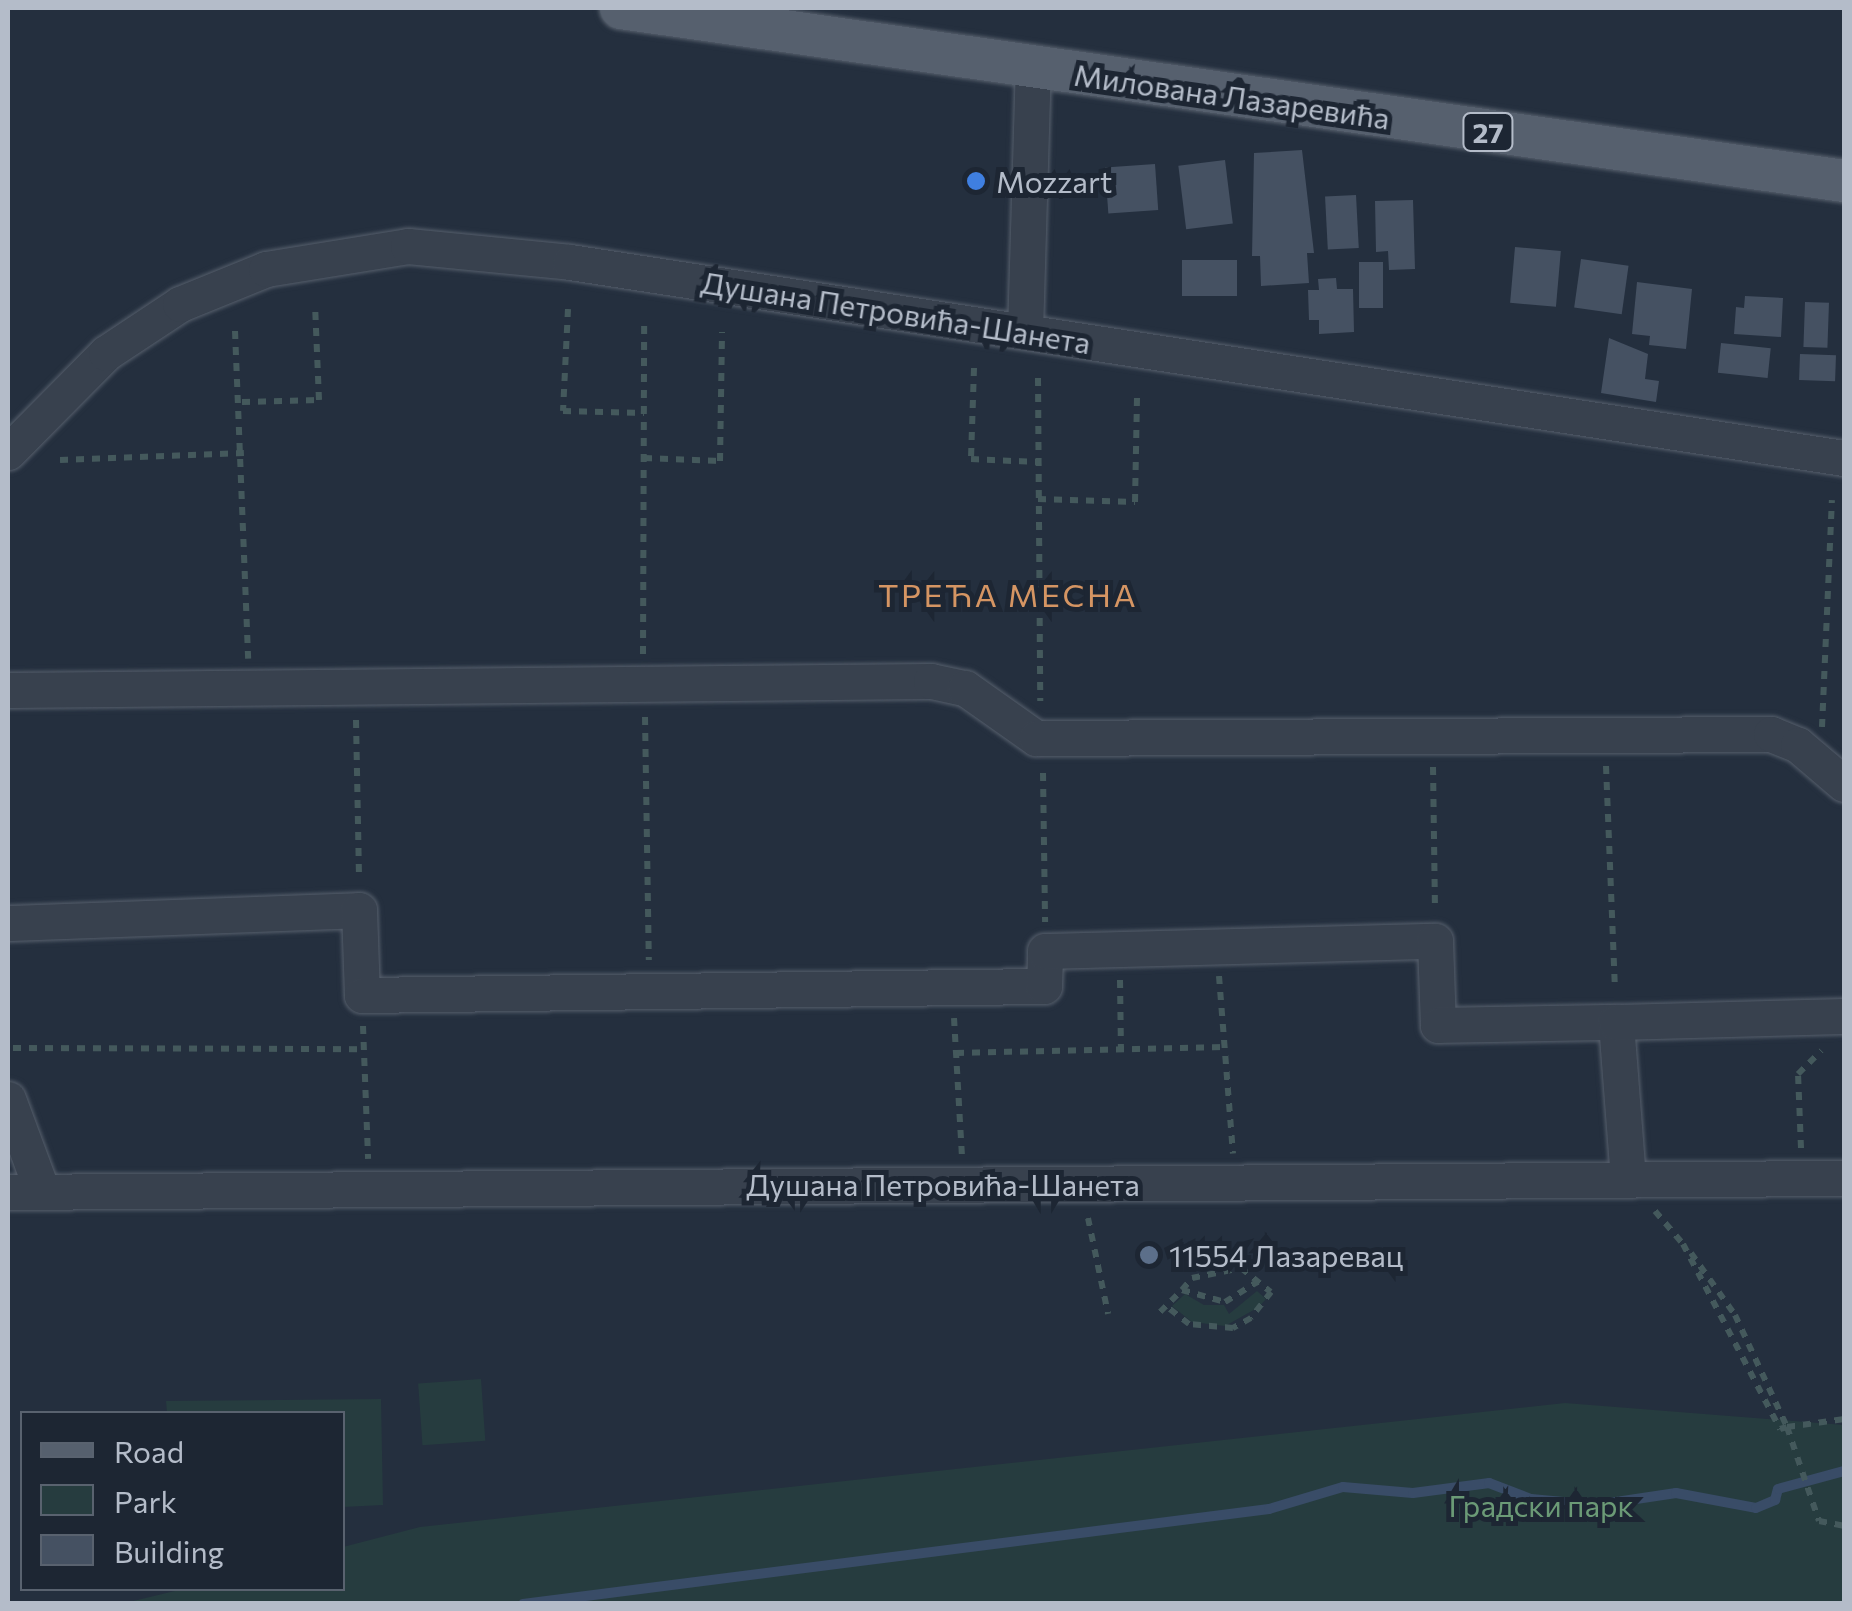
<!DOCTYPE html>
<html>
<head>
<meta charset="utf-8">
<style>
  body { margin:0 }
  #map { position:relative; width:1852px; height:1611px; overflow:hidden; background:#242f3e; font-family:Commissioner,sans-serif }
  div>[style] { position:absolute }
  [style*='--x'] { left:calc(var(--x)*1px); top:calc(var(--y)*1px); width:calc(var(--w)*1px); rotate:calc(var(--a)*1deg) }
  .green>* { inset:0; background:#263c3f; transform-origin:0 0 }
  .stream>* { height:10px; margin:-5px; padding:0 5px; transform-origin:5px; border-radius:5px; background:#394c67 }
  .building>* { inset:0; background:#455162; transform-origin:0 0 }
  .path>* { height:6px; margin-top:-3px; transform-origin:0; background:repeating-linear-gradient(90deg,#44595c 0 8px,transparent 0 16px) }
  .roads { filter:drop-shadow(0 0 2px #565f6c) drop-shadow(0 0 2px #565f6c) }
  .minor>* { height:35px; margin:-17.5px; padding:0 17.5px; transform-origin:17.5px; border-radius:17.5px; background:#38414e }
  .major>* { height:42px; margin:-21px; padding:0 21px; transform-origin:21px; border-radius:21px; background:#56606e }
  .dots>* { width:28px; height:28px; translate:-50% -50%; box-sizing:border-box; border:5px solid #1d2633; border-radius:50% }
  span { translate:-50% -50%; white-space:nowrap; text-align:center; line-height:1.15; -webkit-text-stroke:10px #1d2633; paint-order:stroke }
  .shield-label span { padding:2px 8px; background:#1d2633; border:2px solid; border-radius:8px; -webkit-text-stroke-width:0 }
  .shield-label { font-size:28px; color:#b4bcc9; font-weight:700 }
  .street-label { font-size:30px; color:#b4bcc9 }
  .poi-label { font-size:30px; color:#b4bcc9 }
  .left { translate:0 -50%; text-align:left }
  .park-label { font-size:30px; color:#6b9a76 }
  .neighbourhood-label { font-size:32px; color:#d59563; letter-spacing:2.5px }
  .frame { position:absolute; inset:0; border:10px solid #b4bcc9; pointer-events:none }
  .legend { position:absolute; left:20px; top:1411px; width:325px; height:180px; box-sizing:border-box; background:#1d2633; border:2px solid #59626f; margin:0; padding:12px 18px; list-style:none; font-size:30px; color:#b4bcc9 }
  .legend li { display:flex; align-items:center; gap:20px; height:50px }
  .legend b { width:50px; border:2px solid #59626f }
</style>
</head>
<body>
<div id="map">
  <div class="green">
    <i style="clip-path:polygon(1257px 1291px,1266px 1299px,1259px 1307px,1225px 1326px,1192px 1322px,1172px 1306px,1185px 1294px,1204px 1305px,1224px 1305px,1229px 1314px)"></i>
    <i style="left:481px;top:1379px;width:62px;height:63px;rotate:86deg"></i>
    <i style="clip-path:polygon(381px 1399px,383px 1505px,343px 1507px,342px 1414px,167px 1413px,166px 1401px)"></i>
    <i style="clip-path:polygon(1565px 1403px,1844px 1425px,1844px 1603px,125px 1603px,183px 1589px,342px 1588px,343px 1547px,420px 1527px)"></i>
  </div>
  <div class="stream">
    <i style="--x:523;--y:1604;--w:752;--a:-7.26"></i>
    <i style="--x:1269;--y:1509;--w:77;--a:-16.6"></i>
    <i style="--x:1343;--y:1487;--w:70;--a:4.9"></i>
    <i style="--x:1413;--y:1493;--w:77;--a:-7.5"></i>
    <i style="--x:1489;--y:1483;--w:45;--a:20.9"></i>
    <i style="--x:1531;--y:1499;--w:65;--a:5.3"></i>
    <i style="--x:1596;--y:1505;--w:81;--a:-8.5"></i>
    <i style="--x:1676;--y:1493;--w:81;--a:10.6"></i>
    <i style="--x:1756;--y:1508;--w:21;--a:-23"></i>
    <i style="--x:1775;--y:1500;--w:11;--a:-75"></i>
    <i style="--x:1778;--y:1489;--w:68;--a:-15.3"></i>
  </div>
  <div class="building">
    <i style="clip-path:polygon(1302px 150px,1314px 253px,1307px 253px,1309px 283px,1261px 286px,1260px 256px,1252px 256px,1254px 153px)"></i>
    <i style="left:1225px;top:160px;width:64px;height:47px;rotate:83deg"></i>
    <i style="left:1155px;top:164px;width:46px;height:50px;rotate:86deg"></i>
    <i style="left:1356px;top:195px;width:53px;height:31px;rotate:87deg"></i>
    <i style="clip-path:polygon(1413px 200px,1415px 269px,1389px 270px,1388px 251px,1376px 252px,1375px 201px)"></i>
    <i style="left:1515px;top:247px;width:46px;height:56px;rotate:5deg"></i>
    <i style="left:1581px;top:259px;width:48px;height:49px;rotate:8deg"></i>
    <i style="left:1237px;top:260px;width:36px;height:55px;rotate:90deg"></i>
    <i style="left:1359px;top:262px;width:24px;height:46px"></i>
    <i style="clip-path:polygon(1336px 278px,1337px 289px,1353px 289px,1354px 332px,1319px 334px,1319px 320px,1309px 320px,1308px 290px,1319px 290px,1318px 279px)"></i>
    <i style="clip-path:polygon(1637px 282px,1692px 289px,1686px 349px,1649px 345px,1650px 336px,1632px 334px)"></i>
    <i style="clip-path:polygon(1745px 296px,1783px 298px,1781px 337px,1734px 334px,1736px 307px,1744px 308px)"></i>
    <i style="left:1805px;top:302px;width:24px;height:45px;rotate:2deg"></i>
    <i style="clip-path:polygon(1609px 338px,1648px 354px,1645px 379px,1659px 381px,1656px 402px,1601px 393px)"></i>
    <i style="left:1721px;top:343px;width:50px;height:30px;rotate:6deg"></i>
    <i style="left:1800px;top:354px;width:36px;height:26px;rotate:2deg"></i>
  </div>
  <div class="path">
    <i style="--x:568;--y:309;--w:102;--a:92.8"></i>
    <i style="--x:563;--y:411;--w:81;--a:1.4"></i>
    <i style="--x:235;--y:331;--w:328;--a:87.7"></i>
    <i style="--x:974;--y:368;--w:91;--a:91.9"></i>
    <i style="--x:971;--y:459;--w:67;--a:2.6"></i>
    <i style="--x:1038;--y:378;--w:323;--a:89.6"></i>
    <i style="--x:242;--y:402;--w:77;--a:-1.5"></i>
    <i style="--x:319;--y:400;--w:95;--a:-92.4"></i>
    <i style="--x:644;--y:458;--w:76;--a:2.3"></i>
    <i style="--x:720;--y:461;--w:129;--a:-89.1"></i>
    <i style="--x:60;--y:460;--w:184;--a:-2.2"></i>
    <i style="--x:1038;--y:499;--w:97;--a:1.8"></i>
    <i style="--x:1135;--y:502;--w:109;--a:-88.9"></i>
    <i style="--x:643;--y:654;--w:335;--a:-89.8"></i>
    <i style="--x:645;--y:717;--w:243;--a:89.1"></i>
    <i style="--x:356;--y:720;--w:157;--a:88.9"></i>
    <i style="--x:1822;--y:727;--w:227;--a:-87.5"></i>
    <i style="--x:1606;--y:766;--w:222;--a:87.7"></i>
    <i style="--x:1433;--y:767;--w:142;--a:89.2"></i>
    <i style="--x:1043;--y:773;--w:149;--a:89.2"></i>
    <i style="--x:1219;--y:976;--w:178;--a:85.5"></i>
    <i style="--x:1120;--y:980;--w:69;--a:89.2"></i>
    <i style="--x:954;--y:1018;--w:138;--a:86.7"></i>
    <i style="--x:363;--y:1026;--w:133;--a:87.8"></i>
    <i style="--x:13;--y:1048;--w:351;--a:0.2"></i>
    <i style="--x:956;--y:1053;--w:268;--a:-1.3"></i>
    <i style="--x:1801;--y:1148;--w:74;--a:-92.3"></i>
    <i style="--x:1798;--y:1074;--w:33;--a:-45"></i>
    <i style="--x:1655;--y:1211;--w:43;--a:49.7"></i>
    <i style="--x:1683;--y:1244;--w:209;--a:62.3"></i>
    <i style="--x:1780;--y:1429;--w:7;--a:-16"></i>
    <i style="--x:1787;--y:1427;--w:99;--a:71.2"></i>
    <i style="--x:1819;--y:1521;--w:25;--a:11"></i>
    <i style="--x:1088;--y:1218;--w:98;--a:78.2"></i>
    <i style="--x:1691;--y:1253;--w:76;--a:54.6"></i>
    <i style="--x:1735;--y:1315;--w:123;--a:65.1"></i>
    <i style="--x:1787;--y:1427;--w:58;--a:-8"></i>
    <i style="--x:1182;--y:1290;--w:45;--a:15.6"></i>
    <i style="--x:1225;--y:1302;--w:39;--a:-32"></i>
    <i style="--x:1160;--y:1312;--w:31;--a:-45"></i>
    <i style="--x:1182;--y:1290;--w:16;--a:-50"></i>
    <i style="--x:1192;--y:1278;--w:50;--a:-11.5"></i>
    <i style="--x:1241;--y:1268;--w:38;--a:39"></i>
    <i style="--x:1271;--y:1292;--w:33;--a:128"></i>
    <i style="--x:1251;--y:1318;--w:21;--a:151"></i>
    <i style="--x:1233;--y:1328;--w:44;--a:-174.8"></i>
    <i style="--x:1189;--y:1324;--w:29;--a:-142"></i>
  </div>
  <div class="roads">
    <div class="minor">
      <i style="--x:1025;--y:332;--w:264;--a:-88.3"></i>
      <i style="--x:8;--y:452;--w:139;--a:-45.3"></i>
      <i style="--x:106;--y:353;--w:89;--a:-33.5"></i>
      <i style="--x:180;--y:304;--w:93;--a:-22.1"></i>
      <i style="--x:266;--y:269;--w:144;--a:-9.2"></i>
      <i style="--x:408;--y:246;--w:163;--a:5.6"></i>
      <i style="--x:570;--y:262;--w:1289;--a:8.75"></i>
      <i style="--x:8;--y:690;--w:923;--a:-0.56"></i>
      <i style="--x:931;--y:681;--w:35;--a:12"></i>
      <i style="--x:965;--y:688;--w:87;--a:35.2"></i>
      <i style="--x:1036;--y:738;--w:735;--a:-0.31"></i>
      <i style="--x:1771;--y:734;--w:29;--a:22"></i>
      <i style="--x:1798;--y:745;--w:60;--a:40.3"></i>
      <i style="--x:8;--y:923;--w:351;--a:-2.1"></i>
      <i style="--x:359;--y:910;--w:85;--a:88"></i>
      <i style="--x:362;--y:995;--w:682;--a:-0.76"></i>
      <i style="--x:1044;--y:986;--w:35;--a:-88"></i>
      <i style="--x:1045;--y:951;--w:390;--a:-1.5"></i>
      <i style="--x:1435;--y:941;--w:84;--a:88"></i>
      <i style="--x:1438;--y:1025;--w:178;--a:-1"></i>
      <i style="--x:8;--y:1099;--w:98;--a:69.7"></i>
      <i style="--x:1628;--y:1179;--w:157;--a:-94.4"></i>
      <i style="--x:1616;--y:1022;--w:228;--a:-1.5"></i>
      <i style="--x:8;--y:1192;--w:1836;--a:-0.44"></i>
    </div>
    <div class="major">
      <i style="--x:621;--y:8;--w:1235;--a:8.05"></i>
    </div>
  </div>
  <div class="dots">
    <i style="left:976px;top:181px;background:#3f7fe0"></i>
    <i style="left:1149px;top:1255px;background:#5c6f8a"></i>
  </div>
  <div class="shield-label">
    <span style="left:1488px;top:132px">27</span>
  </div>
  <div class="street-label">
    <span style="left:1232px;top:96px;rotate:8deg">Милована Лазаревића</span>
    <span style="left:896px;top:312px;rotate:9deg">Душана Петровића-Шанета</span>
    <span style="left:943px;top:1184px">Душана Петровића-Шанета</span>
  </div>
  <div class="poi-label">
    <span class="left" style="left:996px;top:181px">Mozzart</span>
    <span class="left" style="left:1169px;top:1255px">11554 Лазаревац</span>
  </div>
  <div class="park-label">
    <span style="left:1541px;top:1505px">Градски парк</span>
  </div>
  <div class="neighbourhood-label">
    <span style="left:1008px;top:594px">ТРЕЋА МЕСНА</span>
  </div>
  <div class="frame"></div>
  <ul class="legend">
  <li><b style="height:12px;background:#56606e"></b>Road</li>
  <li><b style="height:28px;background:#263c3f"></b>Park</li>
  <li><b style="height:28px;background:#455162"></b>Building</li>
  </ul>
</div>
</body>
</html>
